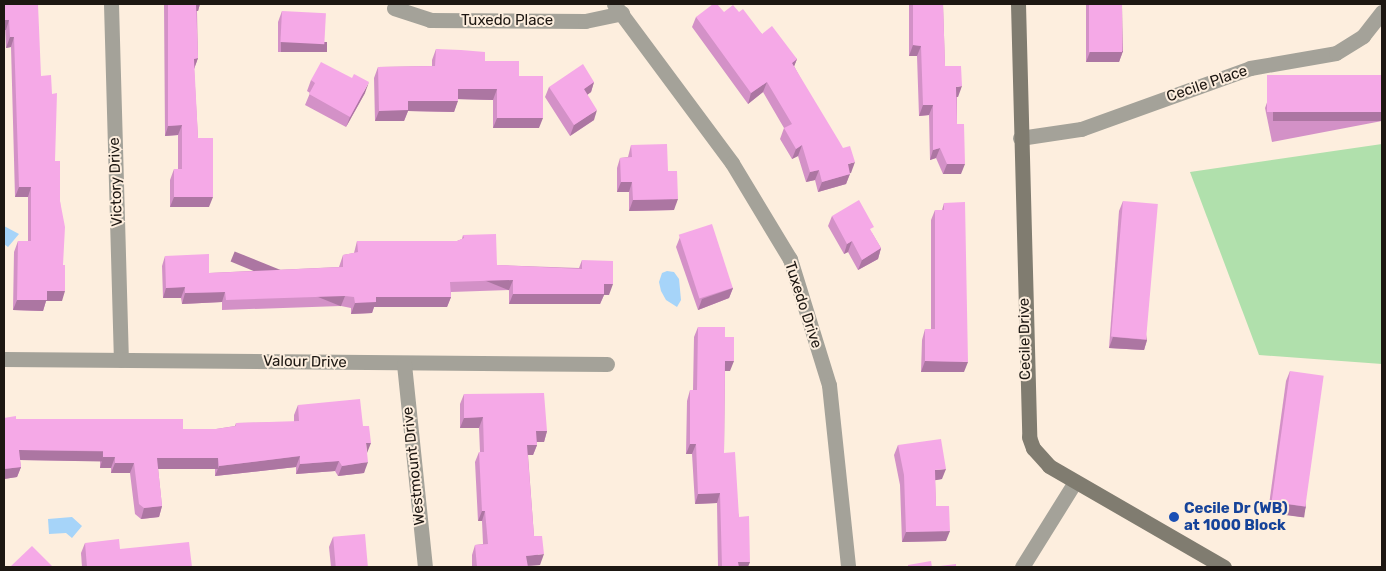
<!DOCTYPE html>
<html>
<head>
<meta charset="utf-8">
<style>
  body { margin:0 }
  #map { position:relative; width:1386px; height:571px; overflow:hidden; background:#fdeede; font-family:Rubik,sans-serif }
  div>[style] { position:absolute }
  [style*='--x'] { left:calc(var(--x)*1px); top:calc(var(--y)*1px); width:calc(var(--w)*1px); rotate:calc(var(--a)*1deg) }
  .green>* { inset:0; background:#b0e0ac }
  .water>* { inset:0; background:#a6d4f9 }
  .street>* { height:15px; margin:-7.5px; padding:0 7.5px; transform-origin:7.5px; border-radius:7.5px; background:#a4a299 }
  .secondary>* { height:15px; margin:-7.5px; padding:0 7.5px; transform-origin:7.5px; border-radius:7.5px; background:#807c70 }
  .wall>* { inset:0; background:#d391c7 }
  .shaded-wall>* { inset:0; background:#ac76a2; transform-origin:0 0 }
  .building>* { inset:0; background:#f5a9e7; transform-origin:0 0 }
  .dots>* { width:14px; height:14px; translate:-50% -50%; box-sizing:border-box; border:2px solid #fdeede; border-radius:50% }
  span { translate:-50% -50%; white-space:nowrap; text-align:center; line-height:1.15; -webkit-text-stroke:4px #fdeede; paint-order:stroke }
  .street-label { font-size:15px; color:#1d1712 }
  .transit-label { font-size:15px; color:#164399; font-weight:700 }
  .left { translate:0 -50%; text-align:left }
  .frame { position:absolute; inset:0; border:5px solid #1d1712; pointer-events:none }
</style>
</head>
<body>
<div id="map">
  <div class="green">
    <i style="clip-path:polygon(1382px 144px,1382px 364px,1259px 355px,1190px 172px)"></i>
  </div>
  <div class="water">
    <i style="clip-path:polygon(4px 226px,19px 234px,8px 247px,4px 244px)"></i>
    <i style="clip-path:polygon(667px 271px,674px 272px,679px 279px,681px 300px,677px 307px,666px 300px,661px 291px,659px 282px,662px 273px)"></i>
    <i style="clip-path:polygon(72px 517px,82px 526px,72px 538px,66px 533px,49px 534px,48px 519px)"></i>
  </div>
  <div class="street">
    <i style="--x:111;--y:4;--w:356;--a:88.4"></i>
    <i style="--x:614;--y:4;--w:198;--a:53.4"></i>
    <i style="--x:732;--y:163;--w:112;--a:58.9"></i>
    <i style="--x:790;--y:259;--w:132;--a:72.8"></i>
    <i style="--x:829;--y:385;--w:183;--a:84"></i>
    <i style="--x:394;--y:8;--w:38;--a:18"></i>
    <i style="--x:430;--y:20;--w:155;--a:0.4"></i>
    <i style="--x:585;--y:21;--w:38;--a:-12"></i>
    <i style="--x:1020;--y:138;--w:62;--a:-8.4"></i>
    <i style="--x:1081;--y:129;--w:180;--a:-19.8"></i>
    <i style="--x:1250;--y:68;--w:87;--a:-9.9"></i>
    <i style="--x:1336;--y:53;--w:32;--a:-32"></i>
    <i style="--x:1363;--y:36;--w:31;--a:-52"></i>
    <i style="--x:4;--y:359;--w:603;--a:0.48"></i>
    <i style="--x:404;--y:364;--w:204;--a:84.1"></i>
    <i style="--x:1022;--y:567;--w:100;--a:-58.1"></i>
  </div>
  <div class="secondary">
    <i style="--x:1018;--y:4;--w:433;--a:88.5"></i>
    <i style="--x:1029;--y:437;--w:12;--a:70"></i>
    <i style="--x:1033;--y:448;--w:24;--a:48"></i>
    <i style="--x:1049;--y:466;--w:202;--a:30"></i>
  </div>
  <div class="wall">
    <i style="clip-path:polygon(4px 4px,41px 76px,55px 161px,60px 201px,63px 265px,62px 301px,46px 301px,43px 311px,13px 310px,14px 252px,18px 241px,28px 241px,28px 197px,15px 197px,11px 47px,6px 48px)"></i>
    <i style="clip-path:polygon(164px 4px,200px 4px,198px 11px,197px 11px,198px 58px,194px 69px,198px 138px,209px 207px,170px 207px,170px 180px,174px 169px,178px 169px,178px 135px,165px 136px)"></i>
    <i style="clip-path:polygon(909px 4px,943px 4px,945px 66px,958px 97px,957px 97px,957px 124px,961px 174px,943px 174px,936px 158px,930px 160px,929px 115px,919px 116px,917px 56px,909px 56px)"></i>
    <i style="clip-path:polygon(1086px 4px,1122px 4px,1123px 51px,1119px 62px,1086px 62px)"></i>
    <i style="clip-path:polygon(282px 11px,324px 52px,278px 52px,278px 22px)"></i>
    <i style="clip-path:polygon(724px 12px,739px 12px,762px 34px,797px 59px,794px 66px,851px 173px,850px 173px,846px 184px,818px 192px,815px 180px,806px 182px,798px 156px,792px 159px,780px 139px,784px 128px,763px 92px,748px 104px,692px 27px,696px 17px)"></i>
    <i style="clip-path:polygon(436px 49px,485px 61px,519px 76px,539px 128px,493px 128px,493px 100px,458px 99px,454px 112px,408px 111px,404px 121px,375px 121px,374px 78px,378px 67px,432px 66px,432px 60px)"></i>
    <i style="clip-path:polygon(1382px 75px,1382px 121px,1272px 142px,1265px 108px,1269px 97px)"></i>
    <i style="clip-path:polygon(311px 80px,365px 93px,346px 127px,305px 105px,310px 93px,307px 91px)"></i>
    <i style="clip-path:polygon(594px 82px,591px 92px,587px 95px,594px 120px,570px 136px,545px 97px,549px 87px)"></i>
    <i style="clip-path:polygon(631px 145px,668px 171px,674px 210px,629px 211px,629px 192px,617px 192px,617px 168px,620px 158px,628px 157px)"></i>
    <i style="clip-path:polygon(1123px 201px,1147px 340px,1144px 350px,1109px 348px,1119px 211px)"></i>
    <i style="clip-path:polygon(944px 203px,964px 372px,921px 372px,922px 340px,925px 329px,931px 329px,931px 220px,935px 210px,942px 210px)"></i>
    <i style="clip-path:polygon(832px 216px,872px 233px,881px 248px,878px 259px,858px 270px,848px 252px,844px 254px,828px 226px)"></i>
    <i style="clip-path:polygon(463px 235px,497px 265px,579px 268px,582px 260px,609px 295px,604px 295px,600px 304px,509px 304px,509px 290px,451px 292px,451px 297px,447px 307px,374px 307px,372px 313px,351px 314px,351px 308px,341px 306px,222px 310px,222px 302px,182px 304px,181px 298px,163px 298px,162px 266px,165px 256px,209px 273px,339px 267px,343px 255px,354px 253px,357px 241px,457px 241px,462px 239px)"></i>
    <i style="clip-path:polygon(680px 237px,733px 288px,729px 298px,698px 310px,676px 247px)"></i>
    <i style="clip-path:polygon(698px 327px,725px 337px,730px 371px,725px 371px,724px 453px,739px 517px,748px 567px,718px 567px,717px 503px,695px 504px,692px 454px,686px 454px,687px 401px,690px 390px,693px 390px,694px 337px)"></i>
    <i style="clip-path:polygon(1290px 371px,1306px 507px,1302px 517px,1268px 512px,1286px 381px)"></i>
    <i style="clip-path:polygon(464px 394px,547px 431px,544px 442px,537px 442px,537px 445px,533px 455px,528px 455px,534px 536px,540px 565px,527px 566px,528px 567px,472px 567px,472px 555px,475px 545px,483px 544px,482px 521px,478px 521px,475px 462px,479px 452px,480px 452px,479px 428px,460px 428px,460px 404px)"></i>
    <i style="clip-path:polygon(298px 405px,367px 453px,364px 473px,338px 476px,335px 471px,296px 474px,296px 467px,215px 476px,215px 468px,158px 468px,162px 506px,159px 517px,141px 519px,135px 514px,130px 473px,111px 473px,111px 468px,100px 468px,100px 461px,20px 460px,21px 467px,17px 477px,4px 479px,4px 418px,16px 419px,183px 429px,216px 429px,235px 426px,236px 423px,294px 422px,294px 415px)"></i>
    <i style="clip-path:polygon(898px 445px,942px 479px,935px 480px,936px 506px,946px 541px,902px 542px,900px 485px,894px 455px)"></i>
    <i style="clip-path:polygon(333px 537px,368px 567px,331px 567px,329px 547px)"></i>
    <i style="clip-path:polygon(85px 543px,120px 549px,192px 567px,82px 567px,81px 553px)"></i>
  </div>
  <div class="shaded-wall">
    <i style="clip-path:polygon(195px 4px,200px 4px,198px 11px,192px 11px)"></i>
    <i style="clip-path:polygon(4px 20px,9px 20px,6px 30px,4px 30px)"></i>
    <i style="clip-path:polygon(10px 37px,14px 37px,11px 47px,6px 48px)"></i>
    <i style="left:281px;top:42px;width:46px;height:10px"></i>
    <i style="clip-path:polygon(913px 45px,921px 46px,917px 56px,909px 56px)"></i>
    <i style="clip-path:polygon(1123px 51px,1119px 62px,1086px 62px,1090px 52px)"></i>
    <i style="clip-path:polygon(198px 58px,194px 69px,194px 59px)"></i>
    <i style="clip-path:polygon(797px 59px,793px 69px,792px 63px)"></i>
    <i style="clip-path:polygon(369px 82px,365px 93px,346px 127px,350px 117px)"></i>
    <i style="clip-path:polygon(594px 82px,591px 92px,580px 100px,584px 89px)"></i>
    <i style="clip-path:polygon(767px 82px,763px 92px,748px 104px,751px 93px)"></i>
    <i style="clip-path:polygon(962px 86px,958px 97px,953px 97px,956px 87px)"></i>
    <i style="clip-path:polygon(458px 89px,497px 89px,493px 100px,454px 99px)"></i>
    <i style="clip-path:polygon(408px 101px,458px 101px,454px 112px,408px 111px,404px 121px,375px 121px,379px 111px)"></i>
    <i style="clip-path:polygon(923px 105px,933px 105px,929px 115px,919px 116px)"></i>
    <i style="clip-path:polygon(597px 110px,594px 120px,570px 136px,574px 125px)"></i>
    <i style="left:1382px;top:112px;width:9px;height:109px;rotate:90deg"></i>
    <i style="clip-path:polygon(497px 118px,543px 118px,539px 128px,493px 128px)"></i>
    <i style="clip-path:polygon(182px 125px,178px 135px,165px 136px,168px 126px)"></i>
    <i style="clip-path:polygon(802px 145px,798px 156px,792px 159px,796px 149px)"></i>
    <i style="clip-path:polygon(940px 148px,936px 158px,930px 160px,933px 150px)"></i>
    <i style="clip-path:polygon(855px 162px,851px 173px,844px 175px,848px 164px)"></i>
    <i style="clip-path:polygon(947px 164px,965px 164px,961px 174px,943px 174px)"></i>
    <i style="clip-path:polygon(819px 170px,815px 180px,806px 182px,810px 172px)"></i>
    <i style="clip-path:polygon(850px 174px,846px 184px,818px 192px,822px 182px)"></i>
    <i style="clip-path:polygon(621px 182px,632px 182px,629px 192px,617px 192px)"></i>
    <i style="clip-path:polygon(19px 187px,31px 187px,28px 197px,15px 197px)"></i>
    <i style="clip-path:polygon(174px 197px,213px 197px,209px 207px,170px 207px)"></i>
    <i style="clip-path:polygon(678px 199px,674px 210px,629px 211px,633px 200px)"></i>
    <i style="clip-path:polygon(852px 241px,848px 252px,844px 254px,847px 244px)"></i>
    <i style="clip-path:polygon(881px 248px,878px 259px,858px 270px,862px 260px)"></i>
    <i style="left:513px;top:280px;width:11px;height:63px;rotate:112deg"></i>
    <i style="clip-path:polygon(604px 284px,613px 284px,609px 295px,604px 295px,600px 304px,509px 304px,513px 294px)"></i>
    <i style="clip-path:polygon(185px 287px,181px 298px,163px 298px,166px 288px)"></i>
    <i style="clip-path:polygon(733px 288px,729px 298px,698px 310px,702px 299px)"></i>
    <i style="clip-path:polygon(47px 291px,65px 291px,62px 301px,46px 301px,43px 311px,13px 310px,17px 300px)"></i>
    <i style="clip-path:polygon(225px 292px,222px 302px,182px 304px,185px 293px)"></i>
    <i style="left:345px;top:296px;width:11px;height:119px;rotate:112deg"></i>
    <i style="clip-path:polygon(376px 297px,451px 297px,447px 307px,374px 307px,372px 313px,351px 314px,355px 303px)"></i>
    <i style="clip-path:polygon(1113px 337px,1147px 340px,1144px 350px,1109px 348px)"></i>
    <i style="clip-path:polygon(725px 361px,734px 361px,730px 371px,722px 371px)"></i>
    <i style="clip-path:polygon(925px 361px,968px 362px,964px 372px,921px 372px)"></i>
    <i style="clip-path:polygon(483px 417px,479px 428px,460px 428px,464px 418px)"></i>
    <i style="clip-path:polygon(536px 431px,547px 431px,544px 442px,533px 442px)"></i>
    <i style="clip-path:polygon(366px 443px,371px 443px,367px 453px)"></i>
    <i style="clip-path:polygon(690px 444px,696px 444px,692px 454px,686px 454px)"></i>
    <i style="clip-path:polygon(527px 445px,537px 445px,533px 455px,524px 455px)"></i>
    <i style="left:19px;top:450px;width:84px;height:10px;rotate:1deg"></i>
    <i style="clip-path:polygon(300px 456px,296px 467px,215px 476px,219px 466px)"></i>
    <i style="clip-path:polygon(103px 457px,115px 457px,111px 468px,100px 468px)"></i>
    <i style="left:157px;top:458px;width:61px;height:11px"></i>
    <i style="clip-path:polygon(339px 461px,335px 471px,296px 474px,300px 464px)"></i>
    <i style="clip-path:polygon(368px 462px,364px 473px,338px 476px,342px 466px)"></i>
    <i style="clip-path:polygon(115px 463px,134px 463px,130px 473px,111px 473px)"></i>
    <i style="clip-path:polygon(21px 467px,17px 477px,4px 479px,4px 469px)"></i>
    <i style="clip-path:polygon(946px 469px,942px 479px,931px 481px,935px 470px)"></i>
    <i style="clip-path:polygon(720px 493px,717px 503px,695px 504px,698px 494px)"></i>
    <i style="left:1272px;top:502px;width:34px;height:11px;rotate:8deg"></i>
    <i style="clip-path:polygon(162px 506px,159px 517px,141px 519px,144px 508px)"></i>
    <i style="clip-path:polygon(482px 511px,485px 511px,482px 521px,478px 521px)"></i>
    <i style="clip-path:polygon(950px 531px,946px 541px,902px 542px,906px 532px)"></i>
    <i style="clip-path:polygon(544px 554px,540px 565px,523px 566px,526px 556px)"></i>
    <i style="clip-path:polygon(738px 562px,750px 562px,748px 567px,737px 567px)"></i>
  </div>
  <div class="building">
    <i style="clip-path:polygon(4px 4px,38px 4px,41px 76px,51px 75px,52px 94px,57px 93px,55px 161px,60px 161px,60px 201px,65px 227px,63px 265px,65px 265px,65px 291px,47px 291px,47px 300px,17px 300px,18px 241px,31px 241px,31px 187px,19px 187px,14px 37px,10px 37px,9px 20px,4px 20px)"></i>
    <i style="clip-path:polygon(168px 4px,196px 4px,198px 58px,194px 59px,198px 138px,213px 138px,213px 197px,174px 197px,174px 169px,182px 169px,182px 125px,168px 126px)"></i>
    <i style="clip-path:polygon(713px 4px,717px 4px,724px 12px,733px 5px,739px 12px,743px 9px,762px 34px,772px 26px,797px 59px,792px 63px,839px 141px,843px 148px,850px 146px,855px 162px,848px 164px,850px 174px,822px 182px,819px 170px,810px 172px,802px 145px,796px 149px,784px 128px,792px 124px,767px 82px,751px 93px,696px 17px)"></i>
    <i style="clip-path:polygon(913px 4px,943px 4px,945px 66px,961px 66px,962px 86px,956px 87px,957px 124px,964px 124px,965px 164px,947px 164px,940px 148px,933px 150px,933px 105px,923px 105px,921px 46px,913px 45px)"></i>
    <i style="left:1089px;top:4px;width:33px;height:48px"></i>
    <i style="left:282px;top:11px;width:44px;height:31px;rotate:3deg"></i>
    <i style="clip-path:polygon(436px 49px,461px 50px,485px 52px,485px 61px,519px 61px,519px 76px,543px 76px,543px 118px,497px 118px,497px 89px,458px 89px,458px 101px,408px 101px,408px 110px,379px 111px,378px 67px,435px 66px)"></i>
    <i style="clip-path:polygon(321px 62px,352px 78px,354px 74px,369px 82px,350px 117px,309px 94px,315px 83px,311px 80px)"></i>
    <i style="clip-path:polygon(583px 64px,594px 82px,584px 89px,597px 110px,574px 125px,549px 87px)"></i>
    <i style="left:1382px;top:75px;width:37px;height:115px;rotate:90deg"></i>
    <i style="clip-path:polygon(667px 144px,668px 171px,677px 171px,678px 199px,633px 200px,632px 182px,621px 182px,620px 158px,632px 157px,631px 145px)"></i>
    <i style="clip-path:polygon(859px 200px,874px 227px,870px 229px,881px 248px,862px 260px,852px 241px,847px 244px,832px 216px)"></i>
    <i style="left:1123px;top:201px;width:35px;height:136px;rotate:5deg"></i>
    <i style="clip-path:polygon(965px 202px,968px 362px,925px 361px,925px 329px,935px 329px,935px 210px,944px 210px,944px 203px)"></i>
    <i style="left:712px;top:224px;width:67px;height:35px;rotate:72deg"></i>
    <i style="clip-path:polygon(496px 234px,497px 265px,582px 269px,582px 260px,613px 261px,613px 284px,604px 284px,604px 294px,513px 294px,513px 280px,450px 282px,451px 297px,376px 297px,376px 302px,355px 303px,354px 297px,345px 296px,226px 300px,225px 292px,185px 293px,185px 287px,166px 288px,165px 256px,209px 254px,209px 273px,343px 267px,343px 255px,358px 252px,357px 241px,457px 241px,464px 238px,463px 235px)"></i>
    <i style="clip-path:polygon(698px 327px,725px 327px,725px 337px,734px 337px,734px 361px,725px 361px,724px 453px,735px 452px,739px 517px,749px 516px,750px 562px,738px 562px,739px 567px,722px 567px,720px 493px,698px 494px,696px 444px,690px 444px,690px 390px,697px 390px)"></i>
    <i style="left:1290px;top:371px;width:34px;height:132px;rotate:8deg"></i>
    <i style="clip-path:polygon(544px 393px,547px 431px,536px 431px,537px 445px,527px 445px,534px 536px,542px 536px,544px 554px,526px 556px,528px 567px,477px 567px,475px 545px,488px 544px,485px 511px,482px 511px,479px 452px,484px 452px,483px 417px,464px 418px,464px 394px)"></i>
    <i style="clip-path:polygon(360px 399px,363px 426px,369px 426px,371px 443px,366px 443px,368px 462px,342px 466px,339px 461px,300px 464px,300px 456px,219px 466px,218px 458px,157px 458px,162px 506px,144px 508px,139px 504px,134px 463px,115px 463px,115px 457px,103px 457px,103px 451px,19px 450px,21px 467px,4px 469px,4px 418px,16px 416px,16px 419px,183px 419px,183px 429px,216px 429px,236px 426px,236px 423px,299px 421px,298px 405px)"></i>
    <i style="clip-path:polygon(941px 439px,946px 469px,935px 470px,936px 506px,949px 506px,950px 531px,906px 532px,904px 475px,898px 445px)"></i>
    <i style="left:365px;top:534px;width:33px;height:32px;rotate:85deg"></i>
    <i style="clip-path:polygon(119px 539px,120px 549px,189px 542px,192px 567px,87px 567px,85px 543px)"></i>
    <i style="clip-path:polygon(32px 546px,53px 567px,10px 567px)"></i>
    <i style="clip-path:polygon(931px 561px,932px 567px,956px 564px,956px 567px,908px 567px,908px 565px)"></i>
  </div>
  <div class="dots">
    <i style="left:1174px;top:517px;background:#1a4fb4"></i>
  </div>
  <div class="street-label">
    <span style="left:507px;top:21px">Tuxedo Place</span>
    <span style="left:1207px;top:84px;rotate:-19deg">Cecile Place</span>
    <span style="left:116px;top:182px;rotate:-92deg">Victory Drive</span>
    <span style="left:803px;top:305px;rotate:72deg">Tuxedo Drive</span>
    <span style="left:1025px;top:339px;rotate:-91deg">Cecile Drive</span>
    <span style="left:305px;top:362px;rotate:1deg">Valour Drive</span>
    <span style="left:414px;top:466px;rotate:-96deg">Westmount Drive</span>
  </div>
  <div class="transit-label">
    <span class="left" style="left:1184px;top:517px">Cecile Dr (WB)<br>at 1000 Block</span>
  </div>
  <div class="frame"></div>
</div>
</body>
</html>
